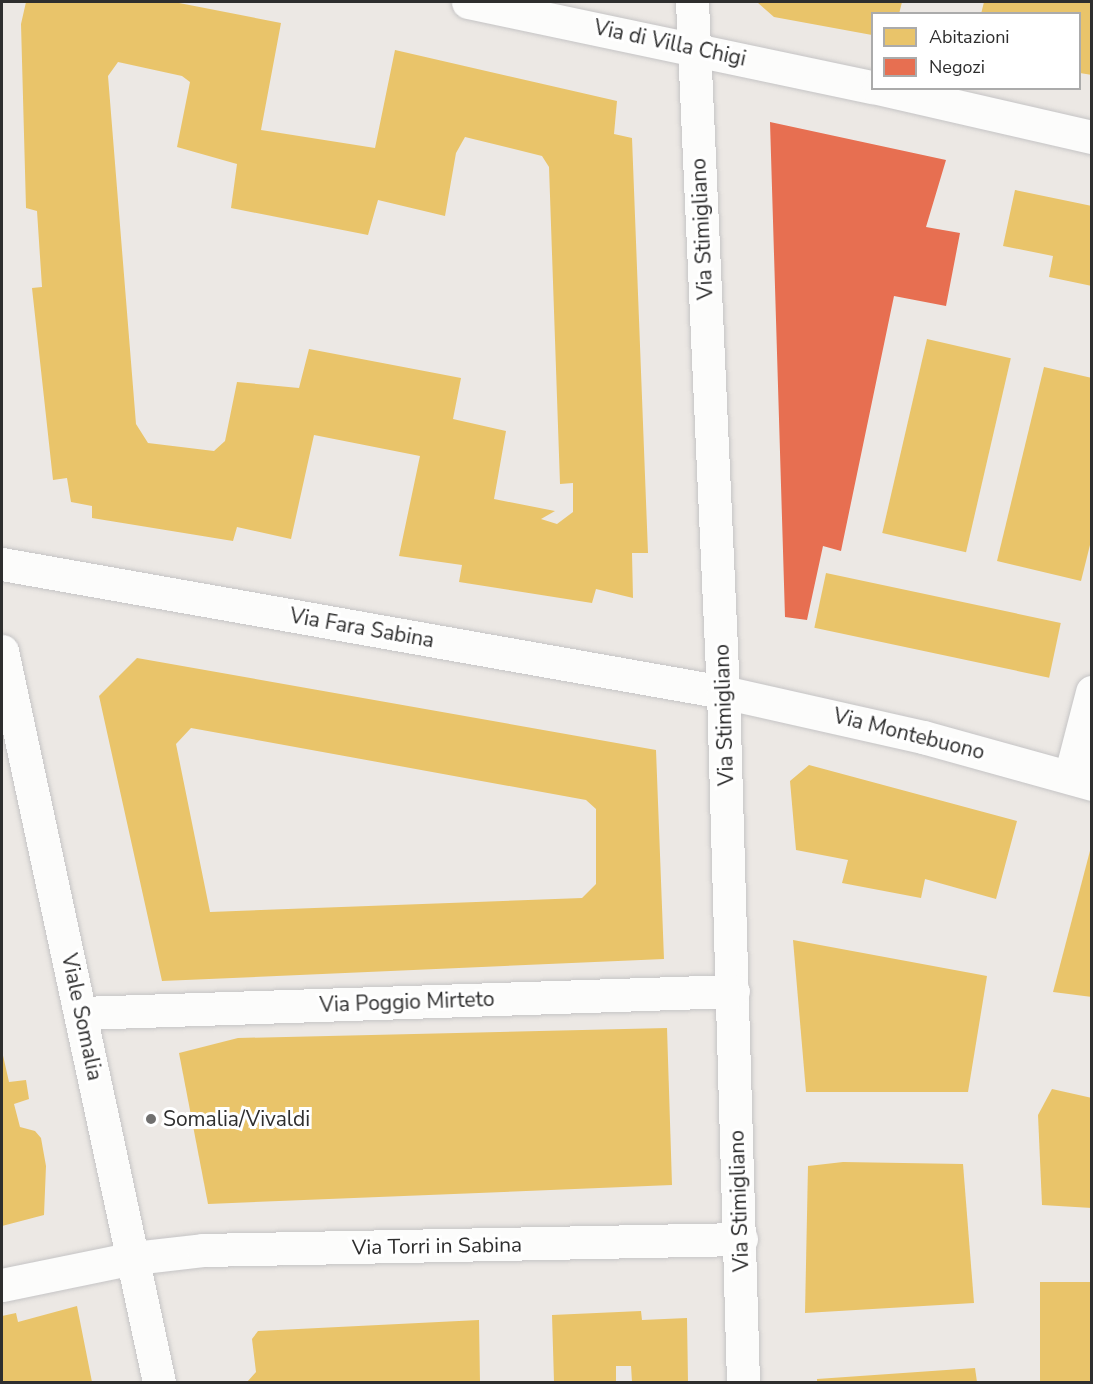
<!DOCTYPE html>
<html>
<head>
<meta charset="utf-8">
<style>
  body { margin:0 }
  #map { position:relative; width:1093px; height:1384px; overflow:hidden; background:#ece8e4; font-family:"Nunito Sans",sans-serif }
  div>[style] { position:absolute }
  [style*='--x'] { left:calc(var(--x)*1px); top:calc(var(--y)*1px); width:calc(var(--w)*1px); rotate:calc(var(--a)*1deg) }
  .homes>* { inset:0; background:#e9c46a; transform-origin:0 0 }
  .shops>* { inset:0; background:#e76f51 }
  .roads { filter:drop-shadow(0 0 2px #c5c4c5) drop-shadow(0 0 2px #c5c4c5) }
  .street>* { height:33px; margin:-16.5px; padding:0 16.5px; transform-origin:16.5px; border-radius:16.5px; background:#fcfcfb }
  .secondary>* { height:33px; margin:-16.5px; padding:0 16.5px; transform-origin:16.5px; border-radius:16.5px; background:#fcfcfb }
  .dots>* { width:16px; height:16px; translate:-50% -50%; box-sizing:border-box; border:3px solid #fff; border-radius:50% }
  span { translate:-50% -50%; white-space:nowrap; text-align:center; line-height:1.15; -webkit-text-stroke:6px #fff; paint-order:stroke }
  .street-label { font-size:21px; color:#2e2e2e }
  .poi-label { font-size:21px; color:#2e2e2e }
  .left { translate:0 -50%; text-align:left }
  .frame { position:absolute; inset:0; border:3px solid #2e2e2e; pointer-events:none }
  .legend { position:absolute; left:871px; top:12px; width:210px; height:78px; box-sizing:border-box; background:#fff; border:2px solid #ababab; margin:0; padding:8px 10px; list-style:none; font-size:18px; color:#2e2e2e }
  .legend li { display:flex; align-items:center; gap:12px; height:30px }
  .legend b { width:30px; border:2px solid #ababab }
</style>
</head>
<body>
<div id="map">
  <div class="homes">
    <i style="clip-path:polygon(evenodd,26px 2px,174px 2px,281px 23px,261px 130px,375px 148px,395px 50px,617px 101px,614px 134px,632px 138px,648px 553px,632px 553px,633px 598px,596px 589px,592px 603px,459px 582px,462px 565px,399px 556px,420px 456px,314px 435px,291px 539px,237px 527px,233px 541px,92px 518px,92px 506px,71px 502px,67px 478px,53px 480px,32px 288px,42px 287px,37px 211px,26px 208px,21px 24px,26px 2px,118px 62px,182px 76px,190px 82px,177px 147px,237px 164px,231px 208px,368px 235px,378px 200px,445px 216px,456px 153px,465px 137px,542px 156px,549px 167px,560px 484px,573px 483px,573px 512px,557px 524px,541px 519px,555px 511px,494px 499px,506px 431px,453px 419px,461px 378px,309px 349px,299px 388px,237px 382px,225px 441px,214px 451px,148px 443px,136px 424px,108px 76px,118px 62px)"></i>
    <i style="clip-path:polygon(757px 2px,902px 2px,899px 14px,872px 14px,872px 35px,774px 17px)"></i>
    <i style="clip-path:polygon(984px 2px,1092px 2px,1092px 75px,1080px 73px,1080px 14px,981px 14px)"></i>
    <i style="clip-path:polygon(1015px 190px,1092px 206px,1092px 286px,1049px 277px,1053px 256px,1003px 246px)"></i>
    <i style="left:927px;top:339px;width:86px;height:199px;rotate:13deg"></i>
    <i style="clip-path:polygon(1044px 367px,1092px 378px,1092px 537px,1081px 581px,997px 561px)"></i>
    <i style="left:826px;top:573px;width:240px;height:56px;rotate:12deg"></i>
    <i style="clip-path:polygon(evenodd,137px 658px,656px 750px,664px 959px,162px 981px,99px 696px,137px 658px,191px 728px,586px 800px,596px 809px,596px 884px,582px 898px,210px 912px,176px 744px,191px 728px)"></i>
    <i style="clip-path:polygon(809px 765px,1017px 821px,996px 899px,925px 879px,921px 898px,842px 883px,848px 860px,796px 850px,790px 781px)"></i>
    <i style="clip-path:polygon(1091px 847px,1092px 997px,1053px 992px)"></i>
    <i style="clip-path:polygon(793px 940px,987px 976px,968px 1092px,806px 1092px)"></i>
    <i style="clip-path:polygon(667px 1028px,672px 1185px,208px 1204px,179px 1053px,238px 1038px)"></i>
    <i style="clip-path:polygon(2px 1051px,9px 1082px,26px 1080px,29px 1099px,14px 1104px,20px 1127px,35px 1131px,41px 1138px,46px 1166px,44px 1215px,2px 1226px)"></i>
    <i style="clip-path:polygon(1052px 1089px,1092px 1098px,1092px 1208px,1042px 1205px,1038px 1115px)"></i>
    <i style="clip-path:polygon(843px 1162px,963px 1164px,974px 1303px,805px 1313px,808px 1166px)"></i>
    <i style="left:1092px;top:1282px;width:100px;height:52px;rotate:90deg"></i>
    <i style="clip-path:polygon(77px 1306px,92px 1382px,2px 1382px,2px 1316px,16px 1313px,18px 1322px)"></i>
    <i style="clip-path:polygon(641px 1311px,642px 1320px,687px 1318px,688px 1382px,632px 1382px,631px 1366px,616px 1366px,616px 1382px,554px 1382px,552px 1315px)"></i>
    <i style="clip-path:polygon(479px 1320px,480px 1382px,247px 1382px,256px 1372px,252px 1339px,258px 1331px)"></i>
    <i style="clip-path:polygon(975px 1368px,977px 1382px,817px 1382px,817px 1379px)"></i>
  </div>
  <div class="shops">
    <i style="clip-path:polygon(770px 122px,946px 160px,926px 227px,960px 233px,946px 306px,894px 296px,841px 551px,823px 546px,807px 620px,785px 617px)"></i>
  </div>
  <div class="roads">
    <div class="street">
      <i style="--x:468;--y:2;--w:413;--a:11.9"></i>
      <i style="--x:692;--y:2;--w:691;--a:87.43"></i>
      <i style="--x:723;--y:692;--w:690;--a:88.34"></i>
      <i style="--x:878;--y:88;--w:220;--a:12.9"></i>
      <i style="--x:2;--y:564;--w:732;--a:10.07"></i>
      <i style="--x:723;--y:692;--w:205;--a:12.7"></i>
      <i style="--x:923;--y:737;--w:175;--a:15.5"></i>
      <i style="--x:1070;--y:777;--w:88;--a:-75.5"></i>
      <i style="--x:81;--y:1013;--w:652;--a:-1.93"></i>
      <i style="--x:2;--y:1285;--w:135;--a:-11.6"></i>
      <i style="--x:134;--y:1258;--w:69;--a:-6.6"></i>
      <i style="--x:203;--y:1250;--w:538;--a:-1.17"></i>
    </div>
    <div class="secondary">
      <i style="--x:2;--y:651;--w:748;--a:77.88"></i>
    </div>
  </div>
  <div class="dots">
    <i style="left:151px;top:1119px;background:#706f6e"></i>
  </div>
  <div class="street-label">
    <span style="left:670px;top:43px;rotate:12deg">Via di Villa Chigi</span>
    <span style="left:702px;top:229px;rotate:-93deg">Via Stimigliano</span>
    <span style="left:362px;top:628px;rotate:10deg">Via Fara Sabina</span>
    <span style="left:724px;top:715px;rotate:-92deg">Via Stimigliano</span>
    <span style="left:909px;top:734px;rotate:14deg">Via Montebuono</span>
    <span style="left:407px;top:1002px;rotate:-2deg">Via Poggio Mirteto</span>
    <span style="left:82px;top:1017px;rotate:78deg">Viale Somalia</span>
    <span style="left:739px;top:1201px;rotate:-92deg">Via Stimigliano</span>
    <span style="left:437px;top:1246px;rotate:-1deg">Via Torri in Sabina</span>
  </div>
  <div class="poi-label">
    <span class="left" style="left:163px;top:1119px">Somalia/Vivaldi</span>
  </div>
  <div class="frame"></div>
  <ul class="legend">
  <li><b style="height:16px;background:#e9c46a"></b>Abitazioni</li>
  <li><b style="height:16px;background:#e76f51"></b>Negozi</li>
  </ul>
</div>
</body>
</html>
